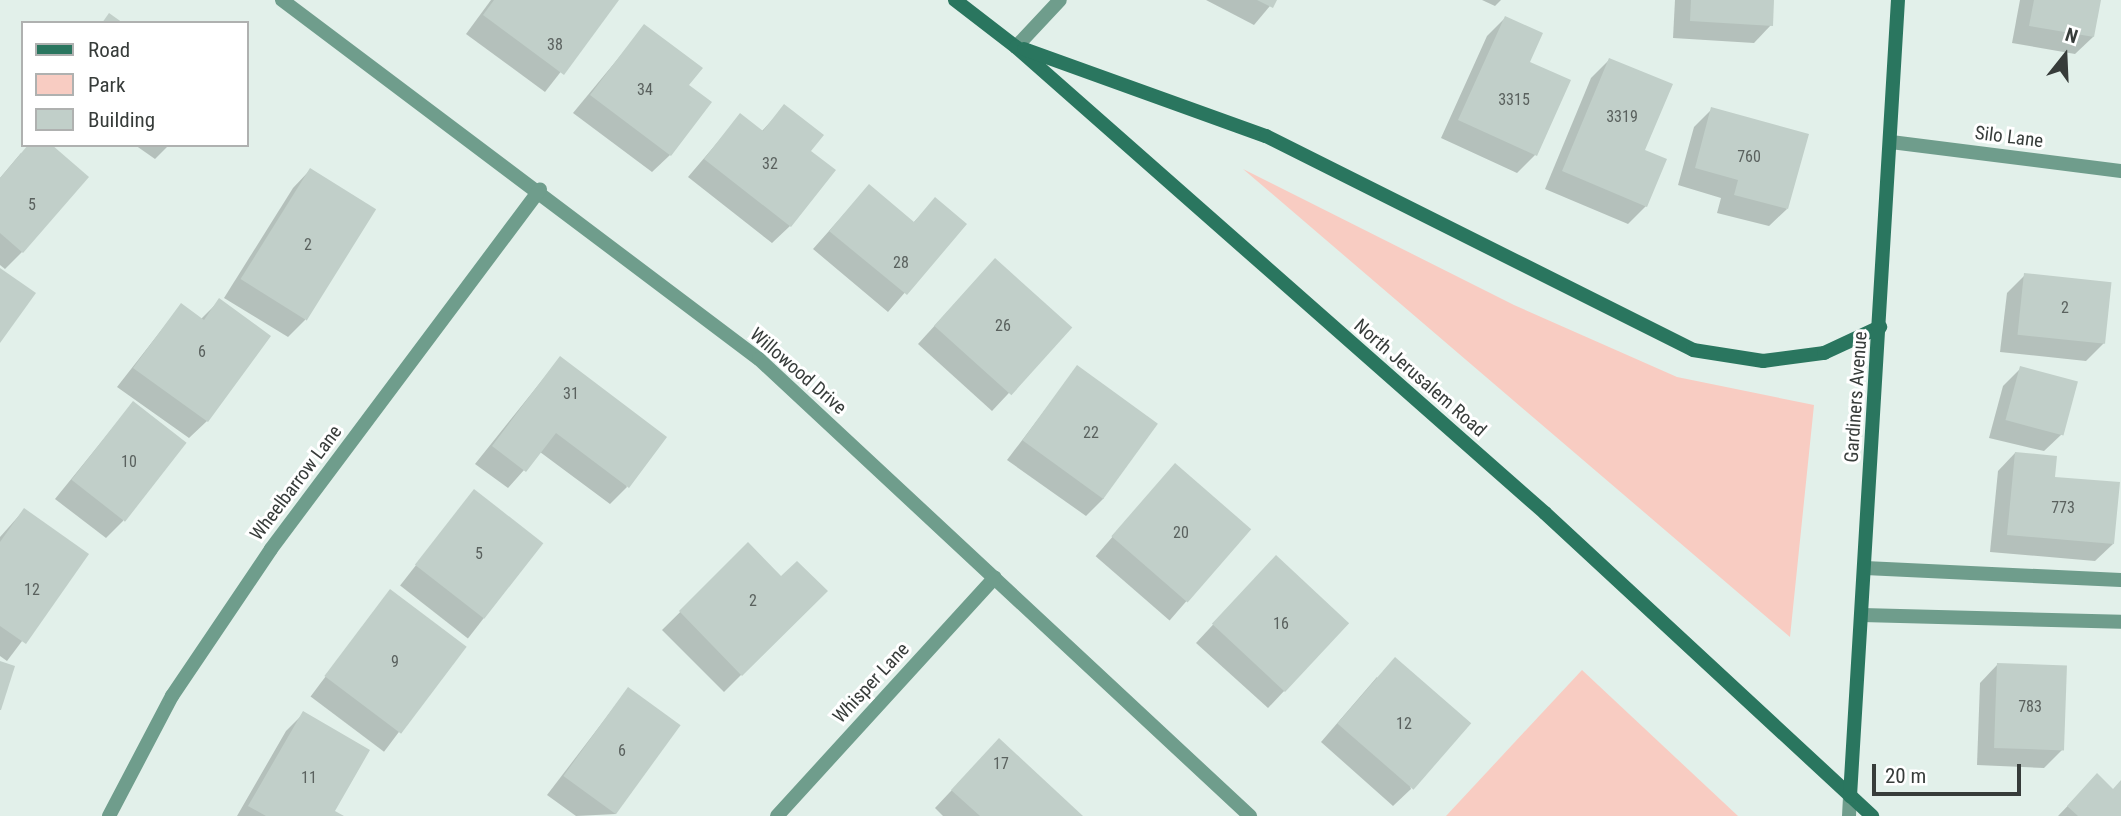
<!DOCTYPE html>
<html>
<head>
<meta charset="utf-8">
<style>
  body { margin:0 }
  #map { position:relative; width:2121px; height:816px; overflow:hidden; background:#e2f0ea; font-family:"Roboto Condensed",sans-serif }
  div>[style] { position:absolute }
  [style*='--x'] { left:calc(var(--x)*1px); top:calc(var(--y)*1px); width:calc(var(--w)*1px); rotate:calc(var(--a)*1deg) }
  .green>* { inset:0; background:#f8ccc2 }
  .shadow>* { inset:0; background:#0003; transform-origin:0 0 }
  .building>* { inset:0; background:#c1cfc9; transform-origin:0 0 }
  .service>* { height:14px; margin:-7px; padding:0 7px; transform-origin:7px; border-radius:7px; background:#6f9d8c }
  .minor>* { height:14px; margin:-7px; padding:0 7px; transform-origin:7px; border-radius:7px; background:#6f9d8c }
  .secondary>* { height:14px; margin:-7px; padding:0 7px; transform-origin:7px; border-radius:7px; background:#2a765f }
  span { translate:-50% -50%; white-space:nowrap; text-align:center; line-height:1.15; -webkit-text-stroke:6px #fff; paint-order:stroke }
  .number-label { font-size:16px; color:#5a615e }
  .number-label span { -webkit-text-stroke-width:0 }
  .street-label { font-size:19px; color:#373c3a }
  .legend { position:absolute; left:21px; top:21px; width:228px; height:126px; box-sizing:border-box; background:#fff; border:2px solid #afb1b0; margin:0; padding:9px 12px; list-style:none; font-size:21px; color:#373c3a }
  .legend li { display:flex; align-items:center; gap:14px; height:35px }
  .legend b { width:35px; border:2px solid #afb1b0 }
  .north { position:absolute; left:2030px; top:21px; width:70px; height:70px; -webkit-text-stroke:5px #fff; paint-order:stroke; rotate:18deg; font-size:19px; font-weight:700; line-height:28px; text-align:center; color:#373c3a }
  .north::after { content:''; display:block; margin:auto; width:24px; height:32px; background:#373c3a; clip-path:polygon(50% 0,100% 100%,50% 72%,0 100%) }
  .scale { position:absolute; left:1872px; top:764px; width:149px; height:32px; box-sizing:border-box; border:4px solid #373c3a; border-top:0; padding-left:9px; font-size:21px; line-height:24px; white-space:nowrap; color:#373c3a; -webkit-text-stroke:5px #fff; paint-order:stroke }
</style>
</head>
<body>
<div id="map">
  <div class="green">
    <i style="clip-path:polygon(1243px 169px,1514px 305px,1677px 377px,1814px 405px,1790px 637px)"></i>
    <i style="clip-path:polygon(1582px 670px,1738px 816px,1446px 816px)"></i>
  </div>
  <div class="shadow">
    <i style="clip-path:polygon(491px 0,615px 0,616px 1px,545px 92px,466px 34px)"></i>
    <i style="clip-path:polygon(1206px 0,1275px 0,1254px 25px)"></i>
    <i style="clip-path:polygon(1482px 0,1501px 0,1495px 6px)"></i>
    <i style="clip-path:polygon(1675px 0,1773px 0,1771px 25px,1754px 43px,1673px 38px)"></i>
    <i style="clip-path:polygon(2020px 0,2099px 0,2093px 37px,2075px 54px,2012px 43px)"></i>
    <i style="clip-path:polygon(1505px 18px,1528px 62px,1569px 81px,1535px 155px,1517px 173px,1441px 138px,1487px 36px)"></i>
    <i style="clip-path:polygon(645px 26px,687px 85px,670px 155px,652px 172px,573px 113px)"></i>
    <i style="clip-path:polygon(1609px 60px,1643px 151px,1646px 206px,1628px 224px,1545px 189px,1591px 78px)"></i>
    <i style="clip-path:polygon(784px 107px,809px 152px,790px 226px,772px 243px,688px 177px,740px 116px,761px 132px)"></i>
    <i style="clip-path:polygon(1712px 109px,1787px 209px,1769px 226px,1717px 213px,1721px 198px,1678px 185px,1694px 127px)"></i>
    <i style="clip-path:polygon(135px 145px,169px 145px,155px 159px)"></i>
    <i style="clip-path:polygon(21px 153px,22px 252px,5px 269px,0 265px,0 178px)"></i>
    <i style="clip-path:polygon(310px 170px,305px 320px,288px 337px,224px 298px,293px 188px)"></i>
    <i style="clip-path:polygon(869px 186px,913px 223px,935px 200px,964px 224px,888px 312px,813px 249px)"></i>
    <i style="clip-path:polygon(2025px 275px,2104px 343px,2086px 361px,2000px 352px,2007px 293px)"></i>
    <i style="clip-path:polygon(978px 278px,1070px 328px,992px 411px,918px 344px)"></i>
    <i style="clip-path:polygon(219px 301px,207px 421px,189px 438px,117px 387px,181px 305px,201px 319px)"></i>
    <i style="clip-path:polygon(560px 358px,627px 487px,610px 504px,540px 452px,508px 488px,475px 464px)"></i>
    <i style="clip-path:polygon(1077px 368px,1104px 498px,1086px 516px,1007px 460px)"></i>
    <i style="clip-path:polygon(2021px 368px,2062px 434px,2044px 451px,1989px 438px,2003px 386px)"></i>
    <i style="clip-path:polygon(133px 403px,123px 521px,106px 538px,55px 499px)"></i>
    <i style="clip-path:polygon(2015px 453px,2113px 544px,2095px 561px,1990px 552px,1998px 471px)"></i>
    <i style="left:1175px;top:465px;width:98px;height:121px;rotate:41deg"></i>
    <i style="left:474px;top:491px;width:86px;height:120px;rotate:38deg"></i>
    <i style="clip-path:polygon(24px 510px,87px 555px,7px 661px,0 656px,0 537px)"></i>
    <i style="clip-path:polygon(748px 545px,781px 579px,825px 591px,724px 692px,662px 630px)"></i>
    <i style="clip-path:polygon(1259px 575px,1348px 623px,1268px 708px,1196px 643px)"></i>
    <i style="left:390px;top:591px;width:92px;height:132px;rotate:37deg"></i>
    <i style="clip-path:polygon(1997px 665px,2062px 750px,2044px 768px,1977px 765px,1980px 683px)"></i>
    <i style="clip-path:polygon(1377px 677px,1411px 789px,1393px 806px,1321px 742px)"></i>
    <i style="clip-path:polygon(628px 689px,616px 814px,576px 816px,547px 795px)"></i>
    <i style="clip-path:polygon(304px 713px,332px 811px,340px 816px,237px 816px,286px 731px)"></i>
    <i style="clip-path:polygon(982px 758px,1081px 816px,943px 816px,935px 808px)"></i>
    <i style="clip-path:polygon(2121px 782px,2121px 816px,2058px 816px,2080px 793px,2113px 791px)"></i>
  </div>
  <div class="building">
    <i style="clip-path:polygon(494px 0,619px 0,564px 75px,483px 15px)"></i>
    <i style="clip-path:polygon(1257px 0,1277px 0,1273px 8px)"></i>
    <i style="clip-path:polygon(1691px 0,1774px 0,1773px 26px,1690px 21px)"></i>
    <i style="clip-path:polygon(2034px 0,2101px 0,2094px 37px,2029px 26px)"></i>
    <i style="clip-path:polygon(109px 13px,123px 23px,102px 23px)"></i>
    <i style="clip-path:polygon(1505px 16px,1543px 33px,1530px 62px,1571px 80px,1537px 156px,1458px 120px)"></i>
    <i style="clip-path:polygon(644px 24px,703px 68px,689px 85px,712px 102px,671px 156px,590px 95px)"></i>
    <i style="clip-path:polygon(1609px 58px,1673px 84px,1645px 150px,1667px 159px,1647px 207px,1562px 171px)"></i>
    <i style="clip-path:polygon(784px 104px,824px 135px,811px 151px,836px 170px,791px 227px,704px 159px,740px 113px,763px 131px)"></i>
    <i style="clip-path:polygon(1711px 107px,1809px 134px,1788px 209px,1734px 195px,1738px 180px,1695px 168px)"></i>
    <i style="clip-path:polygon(28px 145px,52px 145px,89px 177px,23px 253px,0 233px,0 178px)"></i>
    <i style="left:310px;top:168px;width:78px;height:131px;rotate:32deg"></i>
    <i style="clip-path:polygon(869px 184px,914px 222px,935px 197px,967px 224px,907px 295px,829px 231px)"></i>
    <i style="left:995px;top:258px;width:104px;height:91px;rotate:42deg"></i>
    <i style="clip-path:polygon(0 268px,36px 293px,0 343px)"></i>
    <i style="left:2024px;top:273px;width:88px;height:62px;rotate:6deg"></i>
    <i style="clip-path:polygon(219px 298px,271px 336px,208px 422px,133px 368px,181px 303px,204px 320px)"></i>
    <i style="clip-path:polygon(560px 356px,667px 437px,629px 488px,556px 433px,526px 472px,492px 446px)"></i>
    <i style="left:1077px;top:365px;width:100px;height:93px;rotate:36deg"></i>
    <i style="left:2020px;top:366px;width:60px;height:56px;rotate:15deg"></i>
    <i style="left:133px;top:401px;width:68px;height:100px;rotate:38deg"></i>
    <i style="clip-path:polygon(2015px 452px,2057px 456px,2055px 477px,2120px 482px,2114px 544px,2007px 535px)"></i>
    <i style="left:1175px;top:463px;width:101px;height:97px;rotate:41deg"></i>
    <i style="left:474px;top:489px;width:88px;height:96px;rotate:38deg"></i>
    <i style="clip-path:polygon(24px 508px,89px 554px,26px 644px,0 626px,0 542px)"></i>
    <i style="clip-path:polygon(748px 542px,781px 576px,797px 561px,828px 591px,742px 676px,679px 611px)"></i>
    <i style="left:1276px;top:555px;width:100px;height:94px;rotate:43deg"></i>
    <i style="left:390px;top:589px;width:96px;height:109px;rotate:37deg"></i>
    <i style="left:1395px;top:657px;width:101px;height:88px;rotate:41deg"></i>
    <i style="clip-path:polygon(0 661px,15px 666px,1px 710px,0 710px)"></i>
    <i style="left:1997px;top:663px;width:70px;height:85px;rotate:2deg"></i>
    <i style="left:628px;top:687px;width:65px;height:110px;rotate:36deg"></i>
    <i style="clip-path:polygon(303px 711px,370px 750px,335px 811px,344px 816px,266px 816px,248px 806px)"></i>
    <i style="clip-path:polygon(999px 738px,1083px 816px,980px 816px,951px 790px)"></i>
    <i style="clip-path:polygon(2097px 773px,2113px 789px,2121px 780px,2121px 816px,2078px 816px,2067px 806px)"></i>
  </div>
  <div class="service">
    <i style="--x:1865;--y:568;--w:256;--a:2.7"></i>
    <i style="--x:1862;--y:615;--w:259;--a:1.5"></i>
  </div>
  <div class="minor">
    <i style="--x:282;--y:0;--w:597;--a:36.97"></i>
    <i style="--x:759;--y:359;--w:671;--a:42.95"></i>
    <i style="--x:1016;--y:47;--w:64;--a:-46.9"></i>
    <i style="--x:1891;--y:142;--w:232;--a:7.2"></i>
    <i style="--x:109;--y:816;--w:136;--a:-62.3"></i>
    <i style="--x:172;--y:696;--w:177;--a:-56"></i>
    <i style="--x:271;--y:549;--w:449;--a:-53.2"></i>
    <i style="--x:777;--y:816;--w:323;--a:-47.6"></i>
    <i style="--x:1849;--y:816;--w:20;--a:-87"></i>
  </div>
  <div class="secondary">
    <i style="--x:955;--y:0;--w:77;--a:37.6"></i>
    <i style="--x:1016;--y:47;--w:705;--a:41.38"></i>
    <i style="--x:1545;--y:513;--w:446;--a:42.8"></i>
    <i style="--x:1024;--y:49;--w:257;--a:19.8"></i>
    <i style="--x:1266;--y:136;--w:478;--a:26.6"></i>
    <i style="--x:1693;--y:350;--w:71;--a:8.9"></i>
    <i style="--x:1763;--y:361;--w:62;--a:-7.5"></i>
    <i style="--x:1824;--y:353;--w:62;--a:-24.9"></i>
    <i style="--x:1850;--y:796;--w:797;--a:-86.55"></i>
  </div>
  <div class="number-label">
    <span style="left:555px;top:45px">38</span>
    <span style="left:645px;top:90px">34</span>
    <span style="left:1514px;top:100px">3315</span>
    <span style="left:1622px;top:117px">3319</span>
    <span style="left:1749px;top:157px">760</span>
    <span style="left:770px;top:164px">32</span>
    <span style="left:32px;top:205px">5</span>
    <span style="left:308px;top:245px">2</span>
    <span style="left:901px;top:263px">28</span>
    <span style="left:2065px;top:308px">2</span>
    <span style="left:1003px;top:326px">26</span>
    <span style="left:202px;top:352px">6</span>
    <span style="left:571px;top:394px">31</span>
    <span style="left:1091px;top:433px">22</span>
    <span style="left:129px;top:462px">10</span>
    <span style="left:2063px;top:508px">773</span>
    <span style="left:1181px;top:533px">20</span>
    <span style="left:479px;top:554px">5</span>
    <span style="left:32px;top:590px">12</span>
    <span style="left:753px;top:601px">2</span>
    <span style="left:1281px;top:624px">16</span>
    <span style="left:395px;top:662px">9</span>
    <span style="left:2030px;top:707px">783</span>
    <span style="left:1404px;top:724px">12</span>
    <span style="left:622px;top:751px">6</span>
    <span style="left:1001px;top:764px">17</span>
    <span style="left:309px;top:778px">11</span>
  </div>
  <div class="street-label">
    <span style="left:2009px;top:137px;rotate:7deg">Silo Lane</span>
    <span style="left:798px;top:371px;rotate:41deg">Willowood Drive</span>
    <span style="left:1420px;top:378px;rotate:41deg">North Jerusalem Road</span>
    <span style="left:1856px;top:397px;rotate:-86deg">Gardiners Avenue</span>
    <span style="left:296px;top:483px;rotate:-53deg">Wheelbarrow Lane</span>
    <span style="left:871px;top:683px;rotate:-47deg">Whisper Lane</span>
  </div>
  <ul class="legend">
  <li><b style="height:9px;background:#2a765f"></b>Road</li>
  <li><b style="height:19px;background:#f8ccc2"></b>Park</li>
  <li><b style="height:19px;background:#c1cfc9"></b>Building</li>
  </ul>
  <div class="north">N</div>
  <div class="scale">20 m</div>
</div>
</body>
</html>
